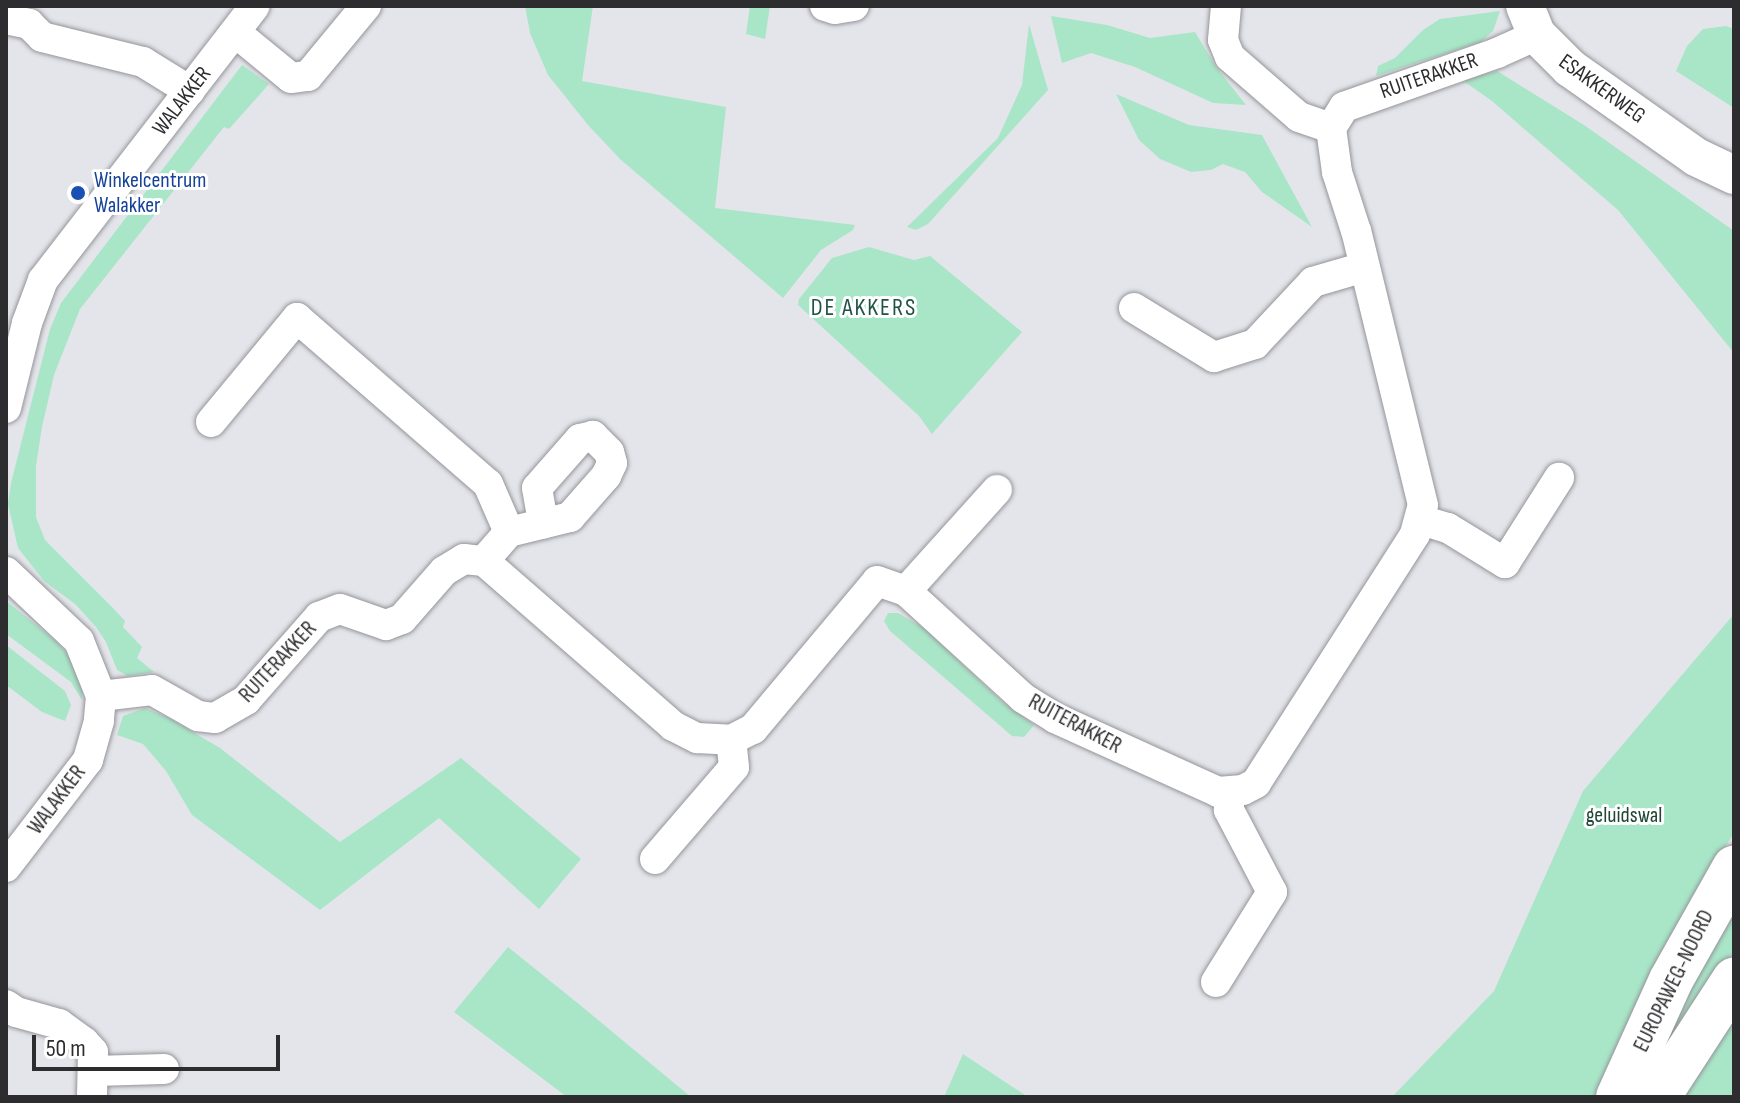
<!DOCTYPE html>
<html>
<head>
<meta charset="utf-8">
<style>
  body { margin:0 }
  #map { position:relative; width:1740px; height:1103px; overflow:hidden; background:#e4e5ea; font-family:"Sofia Sans Condensed",sans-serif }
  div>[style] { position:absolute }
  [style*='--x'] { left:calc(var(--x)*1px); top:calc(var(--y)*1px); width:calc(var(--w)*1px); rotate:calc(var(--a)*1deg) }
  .green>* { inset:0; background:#a9e6c8 }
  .roads { filter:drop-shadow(0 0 2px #94959a) drop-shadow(0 0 2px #94959a) }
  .minor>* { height:30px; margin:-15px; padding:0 15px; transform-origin:15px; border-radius:15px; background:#fff }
  .tertiary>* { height:38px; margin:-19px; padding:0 19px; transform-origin:19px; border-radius:19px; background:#fff }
  .primary>* { height:44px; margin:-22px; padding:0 22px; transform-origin:22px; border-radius:22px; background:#fff }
  .dots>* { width:22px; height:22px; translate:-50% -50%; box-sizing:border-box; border:4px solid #fff; border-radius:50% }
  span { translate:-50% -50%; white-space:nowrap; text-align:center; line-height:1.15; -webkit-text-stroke:6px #fff; paint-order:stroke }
  .street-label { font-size:22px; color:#2d2d30 }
  .transit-label { font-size:22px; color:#164399 }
  .left { translate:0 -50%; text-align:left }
  .park-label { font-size:22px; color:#204635 }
  .neighbourhood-label { font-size:24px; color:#205345; letter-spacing:2px }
  .frame { position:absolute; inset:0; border:8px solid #2d2d30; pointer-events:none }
  .scale { position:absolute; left:32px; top:1035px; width:248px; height:36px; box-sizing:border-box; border:4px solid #2d2d30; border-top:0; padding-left:10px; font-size:24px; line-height:28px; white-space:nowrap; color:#2d2d30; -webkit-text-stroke:6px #fff; paint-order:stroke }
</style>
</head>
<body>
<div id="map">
  <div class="green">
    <i style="clip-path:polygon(525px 6px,593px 6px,582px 81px,726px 107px,715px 208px,855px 225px,853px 230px,821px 250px,783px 298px,620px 159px,588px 125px,548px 75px,530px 33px)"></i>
    <i style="clip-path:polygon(750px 6px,770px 6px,765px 39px,746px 34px)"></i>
    <i style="clip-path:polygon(1500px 11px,1493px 31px,1481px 42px,1376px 76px,1378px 66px,1395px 58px,1423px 30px,1440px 19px)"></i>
    <i style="clip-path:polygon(1051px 16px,1107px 25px,1150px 38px,1195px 32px,1216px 67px,1246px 105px,1213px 103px,1135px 67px,1091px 53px,1062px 63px)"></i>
    <i style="clip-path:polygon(1029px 24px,1048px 90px,928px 224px,916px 230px,907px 227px,998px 138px,1022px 85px)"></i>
    <i style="clip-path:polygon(1726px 26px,1734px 29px,1734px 108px,1676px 71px,1687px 46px,1703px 29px)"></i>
    <i style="clip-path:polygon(242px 65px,269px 84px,229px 129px,224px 127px,80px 309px,54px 375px,42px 427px,36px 466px,36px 517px,45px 540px,112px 607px,125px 621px,123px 627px,142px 647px,137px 658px,154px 672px,128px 676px,117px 670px,106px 642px,96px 627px,75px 604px,44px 581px,18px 548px,8px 504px,11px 483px,50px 329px,61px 303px)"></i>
    <i style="clip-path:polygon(1497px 71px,1584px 125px,1734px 231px,1734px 353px,1618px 210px,1492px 101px,1462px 80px)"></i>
    <i style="clip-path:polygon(1116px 94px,1189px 125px,1262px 135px,1312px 227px,1262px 192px,1245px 172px,1223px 164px,1211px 170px,1191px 172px,1160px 159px,1139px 140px)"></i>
    <i style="clip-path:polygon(869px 247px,914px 260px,930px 256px,1022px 332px,932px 434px,919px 416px,798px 305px,799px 299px,832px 258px)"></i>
    <i style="clip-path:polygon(6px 601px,56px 641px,68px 655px,82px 679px,82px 700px,71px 682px,6px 634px)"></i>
    <i style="clip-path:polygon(888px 613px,898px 613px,925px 629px,1000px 700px,1034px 725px,1030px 730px,1024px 737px,1012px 736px,890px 631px,884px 621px)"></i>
    <i style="clip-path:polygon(1734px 614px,1734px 833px,1688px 906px,1599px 1097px,1392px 1097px,1494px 991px,1583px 791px)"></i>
    <i style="clip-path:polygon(6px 645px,65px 691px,71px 705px,65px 721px,42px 712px,6px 685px)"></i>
    <i style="clip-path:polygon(145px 708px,171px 719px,220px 748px,340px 842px,461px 758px,581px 859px,539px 909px,439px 818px,320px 910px,192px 815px,166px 771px,143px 744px,117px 735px,123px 716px)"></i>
    <i style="clip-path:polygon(1734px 889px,1734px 951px,1671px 1052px,1654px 1044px)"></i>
    <i style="clip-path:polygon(508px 947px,580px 1005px,691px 1097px,567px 1097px,454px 1012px)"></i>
    <i style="clip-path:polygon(1734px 1014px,1734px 1097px,1681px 1097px)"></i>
    <i style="clip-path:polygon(963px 1054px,1028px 1097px,944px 1097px)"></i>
  </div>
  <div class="roads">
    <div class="minor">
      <i style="--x:825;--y:6;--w:10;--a:17"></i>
      <i style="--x:835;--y:9;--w:19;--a:-9"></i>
      <i style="--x:1226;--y:6;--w:34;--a:95"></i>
      <i style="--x:1223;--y:40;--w:18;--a:68"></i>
      <i style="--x:1230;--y:57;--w:91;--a:41"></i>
      <i style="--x:1299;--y:117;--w:34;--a:19"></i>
      <i style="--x:6;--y:19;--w:24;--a:12"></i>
      <i style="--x:29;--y:24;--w:18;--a:45"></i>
      <i style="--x:42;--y:37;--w:104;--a:13.9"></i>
      <i style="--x:143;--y:62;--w:55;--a:31.7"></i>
      <i style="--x:235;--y:32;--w:72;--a:39.4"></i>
      <i style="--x:291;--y:78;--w:17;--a:-7"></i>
      <i style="--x:308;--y:76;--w:91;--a:-50.4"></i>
      <i style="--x:1134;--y:308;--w:94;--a:31.5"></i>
      <i style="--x:1214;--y:357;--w:43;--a:-17.6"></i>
      <i style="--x:1255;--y:344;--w:85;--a:-46.9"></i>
      <i style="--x:1313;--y:282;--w:53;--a:-16.4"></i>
      <i style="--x:6;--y:408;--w:88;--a:-76.1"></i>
      <i style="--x:27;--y:323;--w:46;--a:-69.6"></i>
      <i style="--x:43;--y:280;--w:346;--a:-52.3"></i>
      <i style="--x:211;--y:422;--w:135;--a:-50.4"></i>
      <i style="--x:297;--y:318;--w:253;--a:41"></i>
      <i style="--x:488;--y:484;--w:52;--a:66.4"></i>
      <i style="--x:509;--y:532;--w:38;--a:131"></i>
      <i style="--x:1421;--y:520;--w:28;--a:17"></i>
      <i style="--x:1448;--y:528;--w:67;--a:31.6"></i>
      <i style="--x:1505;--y:563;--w:101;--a:-57.6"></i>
      <i style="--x:509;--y:532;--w:63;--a:-13.8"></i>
      <i style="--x:570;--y:517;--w:55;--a:-48.7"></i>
      <i style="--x:606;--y:476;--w:14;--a:-65"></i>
      <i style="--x:612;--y:463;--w:11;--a:-105"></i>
      <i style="--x:609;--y:452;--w:23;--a:-135"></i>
      <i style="--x:593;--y:436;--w:13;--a:167"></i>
      <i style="--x:580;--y:439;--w:65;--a:131.3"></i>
      <i style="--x:537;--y:488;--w:36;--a:80"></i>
      <i style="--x:6;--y:572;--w:100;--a:43.4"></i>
      <i style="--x:79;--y:641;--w:59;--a:68.2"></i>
      <i style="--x:101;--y:696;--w:25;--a:95"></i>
      <i style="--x:99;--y:721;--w:41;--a:105.8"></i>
      <i style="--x:88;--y:760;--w:135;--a:127.5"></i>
      <i style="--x:906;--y:591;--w:136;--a:-48"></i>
      <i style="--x:101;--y:696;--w:51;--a:-6.7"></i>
      <i style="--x:152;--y:690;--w:53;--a:29.5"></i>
      <i style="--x:198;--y:716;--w:17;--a:7"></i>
      <i style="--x:215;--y:718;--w:36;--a:-30"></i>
      <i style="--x:246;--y:700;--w:111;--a:-48.7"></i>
      <i style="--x:319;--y:617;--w:22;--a:-21"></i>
      <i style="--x:340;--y:609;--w:49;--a:19.2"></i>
      <i style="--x:386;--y:625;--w:17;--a:-21"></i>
      <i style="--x:402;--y:619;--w:64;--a:-48.8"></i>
      <i style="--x:444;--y:571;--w:23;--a:-31"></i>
      <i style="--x:464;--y:559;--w:20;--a:6"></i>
      <i style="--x:484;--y:561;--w:251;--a:41.1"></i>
      <i style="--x:673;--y:726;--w:27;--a:27"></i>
      <i style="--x:697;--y:738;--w:34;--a:3"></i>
      <i style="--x:655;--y:859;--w:121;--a:-49.3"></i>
      <i style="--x:734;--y:767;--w:27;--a:-96"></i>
      <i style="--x:731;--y:740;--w:25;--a:-27"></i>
      <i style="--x:753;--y:729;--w:193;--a:-50"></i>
      <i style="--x:877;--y:581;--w:31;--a:19"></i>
      <i style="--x:906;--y:591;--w:159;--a:42.4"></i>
      <i style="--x:1023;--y:698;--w:38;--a:32"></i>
      <i style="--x:1055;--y:718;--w:179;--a:24.4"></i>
      <i style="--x:1218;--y:792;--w:25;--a:-5"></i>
      <i style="--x:1243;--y:790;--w:15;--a:-28"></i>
      <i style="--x:1256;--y:783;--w:295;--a:-57.4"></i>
      <i style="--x:1415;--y:534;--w:30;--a:-75"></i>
      <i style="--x:1423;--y:505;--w:282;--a:-103.7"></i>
      <i style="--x:1356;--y:231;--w:62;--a:-107.9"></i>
      <i style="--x:1337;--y:172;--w:44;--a:-97.8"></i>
      <i style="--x:1331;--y:128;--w:25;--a:-58"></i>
      <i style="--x:1344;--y:107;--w:162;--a:-19.4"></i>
      <i style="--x:1497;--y:53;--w:44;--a:-24.2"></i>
      <i style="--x:1216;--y:982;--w:106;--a:-58.1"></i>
      <i style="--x:1272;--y:892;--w:93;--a:-117.7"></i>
      <i style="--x:1229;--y:810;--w:18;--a:-90"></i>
      <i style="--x:6;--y:1005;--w:12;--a:35"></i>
      <i style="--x:16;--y:1012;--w:45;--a:15.6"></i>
      <i style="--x:59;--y:1024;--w:31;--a:36"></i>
      <i style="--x:84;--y:1042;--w:13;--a:48"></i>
      <i style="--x:93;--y:1052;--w:45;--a:91.3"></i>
      <i style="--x:94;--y:1071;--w:70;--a:-1.6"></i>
    </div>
    <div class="tertiary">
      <i style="--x:1525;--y:6;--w:31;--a:68"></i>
      <i style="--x:1537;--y:35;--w:47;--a:45"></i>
      <i style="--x:1570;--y:68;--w:154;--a:35.2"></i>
      <i style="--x:1696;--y:157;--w:42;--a:25.3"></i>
    </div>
    <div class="primary">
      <i style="--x:1618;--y:1097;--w:128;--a:-65.6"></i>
      <i style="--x:1671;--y:980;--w:129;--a:-60.6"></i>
      <i style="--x:1658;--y:1097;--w:140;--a:-57"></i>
    </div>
  </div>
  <div class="dots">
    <i style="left:78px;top:193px;background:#1a4fb4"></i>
  </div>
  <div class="street-label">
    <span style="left:1429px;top:76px;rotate:-19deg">RUITERAKKER</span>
    <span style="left:1602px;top:89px;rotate:36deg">ESAKKERWEG</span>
    <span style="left:182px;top:101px;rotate:-52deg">WALAKKER</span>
    <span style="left:278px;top:662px;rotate:-47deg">RUITERAKKER</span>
    <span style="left:1075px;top:724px;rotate:28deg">RUITERAKKER</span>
    <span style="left:57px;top:800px;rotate:-53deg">WALAKKER</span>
    <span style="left:1674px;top:981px;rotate:-64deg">EUROPAWEG-NOORD</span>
  </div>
  <div class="transit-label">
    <span class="left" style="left:94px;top:193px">Winkelcentrum<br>Walakker</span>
  </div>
  <div class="park-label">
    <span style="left:1624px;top:816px">geluidswal</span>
  </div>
  <div class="neighbourhood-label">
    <span style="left:864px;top:308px">DE AKKERS</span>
  </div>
  <div class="frame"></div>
  <div class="scale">50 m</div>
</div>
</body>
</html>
